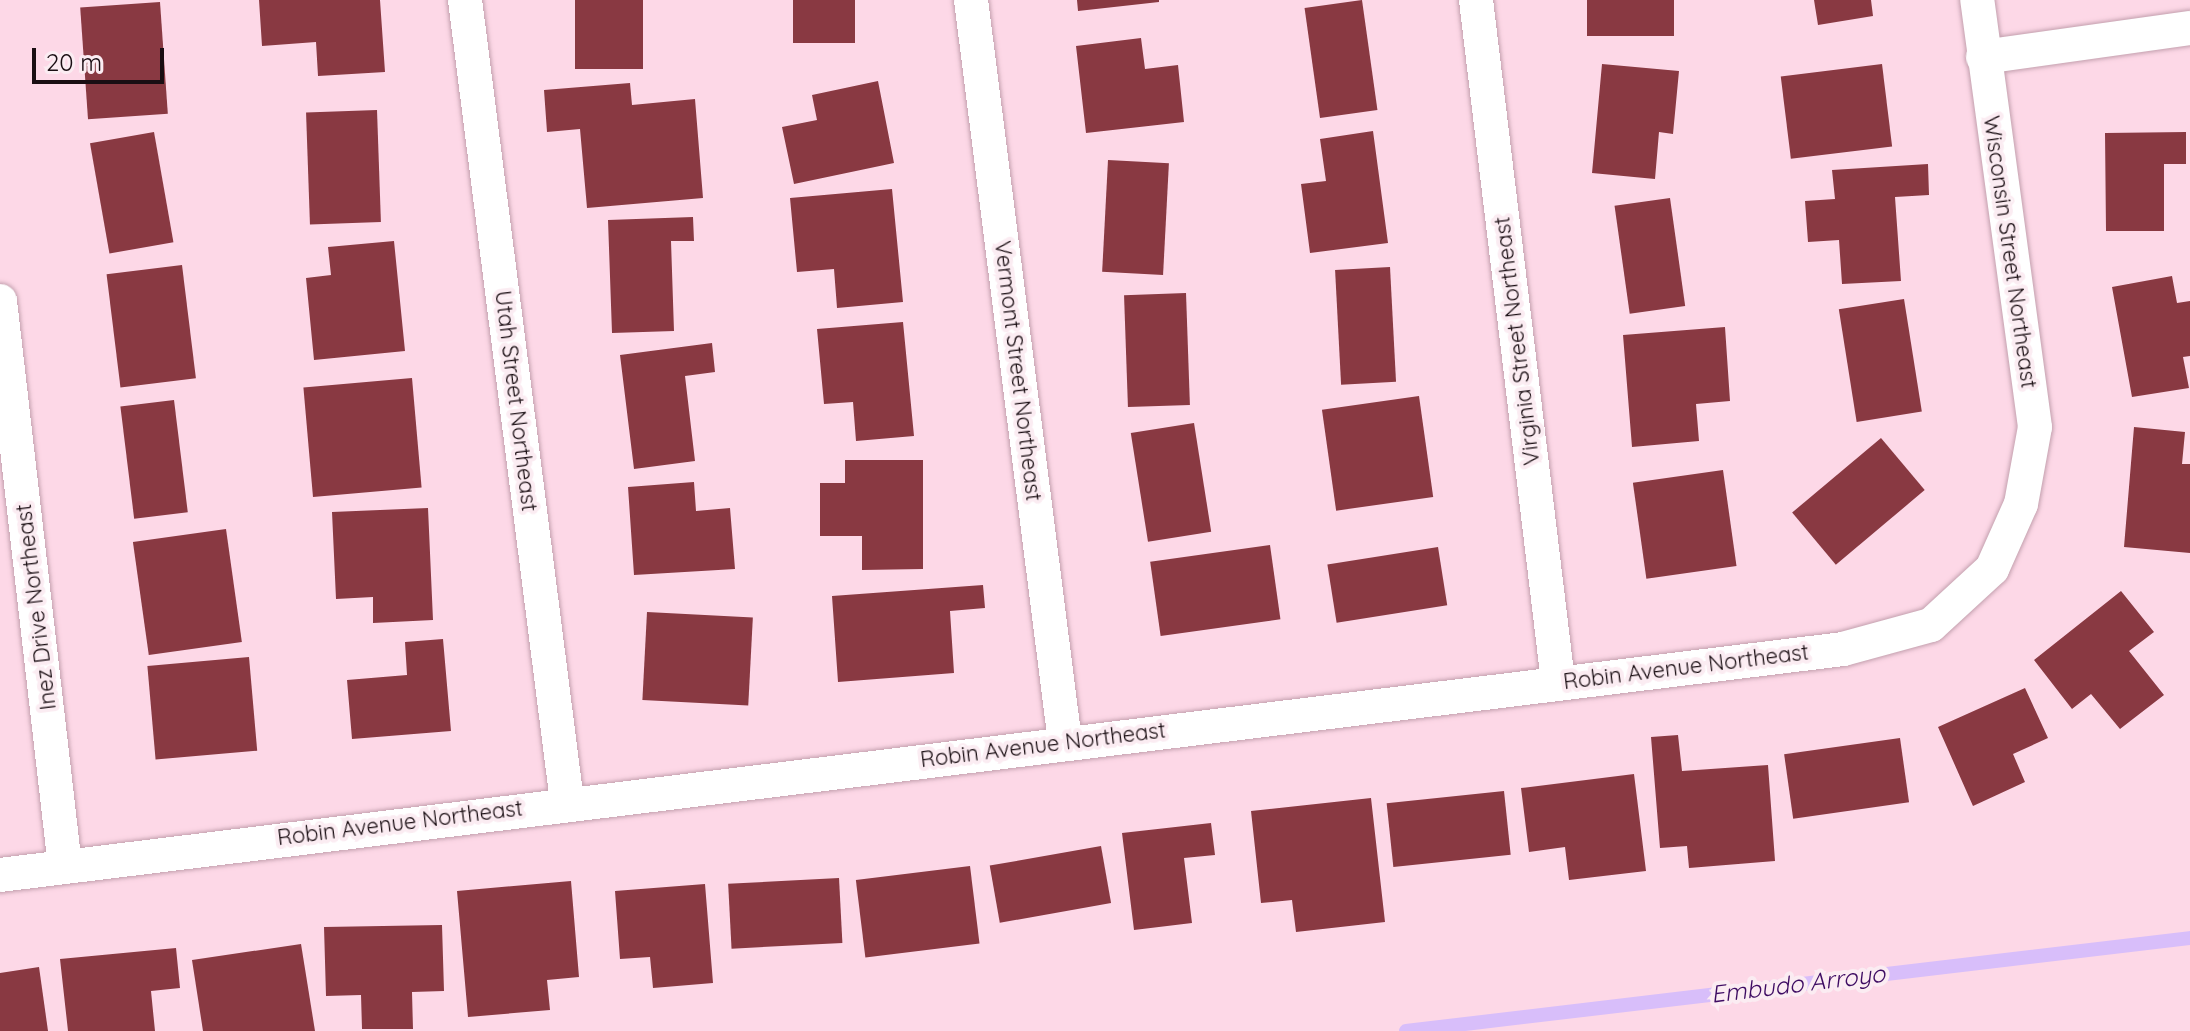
<!DOCTYPE html>
<html>
<head>
<meta charset="utf-8">
<style>
  body { margin:0 }
  #map { position:relative; width:2190px; height:1031px; overflow:hidden; background:#fdd8e7; font-family:Quicksand,sans-serif }
  div>[style] { position:absolute }
  [style*='--x'] { left:calc(var(--x)*1px); top:calc(var(--y)*1px); width:calc(var(--w)*1px); rotate:calc(var(--a)*1deg) }
  .stream>* { height:14px; margin:-7px; padding:0 7px; transform-origin:7px; border-radius:7px; background:#d8befa }
  .building>* { inset:0; background:#893942; transform-origin:0 0 }
  .roads { filter:drop-shadow(0 0 2px #c3a0ae) drop-shadow(0 0 2px #c3a0ae) }
  .street>* { height:34px; margin:-17px; padding:0 17px; transform-origin:17px; border-radius:17px; background:#fff }
  span { translate:-50% -50%; white-space:nowrap; text-align:center; line-height:1.15; -webkit-text-stroke:8px #fbecf2; paint-order:stroke }
  .street-label { font-size:22px; color:#1a0e13 }
  .water-label { font-size:24px; color:#3d0b62; font-style:italic }
  .scale { position:absolute; left:32px; top:48px; width:132px; height:36px; box-sizing:border-box; border:4px solid #1a0e13; border-top:0; padding-left:10px; font-size:24px; line-height:28px; white-space:nowrap; color:#1a0e13; -webkit-text-stroke:6px #fbecf2; paint-order:stroke }
</style>
</head>
<body>
<div id="map">
  <div class="stream">
    <i style="--x:1406;--y:1031;--w:789;--a:-6.76"></i>
  </div>
  <div class="building">
    <i style="clip-path:polygon(259px 0,380px 0,385px 72px,318px 76px,316px 42px,262px 46px)"></i>
    <i style="left:575px;top:0;width:68px;height:69px"></i>
    <i style="left:793px;top:0;width:62px;height:43px"></i>
    <i style="clip-path:polygon(1077px 0,1159px 0,1159px 2px,1078px 11px)"></i>
    <i style="left:1362px;top:0;width:111px;height:58px;rotate:82deg"></i>
    <i style="left:1587px;top:0;width:87px;height:36px"></i>
    <i style="clip-path:polygon(1814px 0,1871px 0,1873px 16px,1818px 25px)"></i>
    <i style="left:160px;top:2px;width:112px;height:80px;rotate:86deg"></i>
    <i style="clip-path:polygon(1141px 38px,1145px 69px,1178px 65px,1184px 122px,1086px 133px,1076px 46px)"></i>
    <i style="clip-path:polygon(1602px 64px,1679px 71px,1673px 134px,1659px 132px,1655px 179px,1592px 173px)"></i>
    <i style="left:1882px;top:64px;width:83px;height:102px;rotate:83deg"></i>
    <i style="clip-path:polygon(878px 81px,894px 163px,794px 184px,782px 127px,817px 120px,812px 95px)"></i>
    <i style="clip-path:polygon(630px 83px,632px 105px,695px 99px,703px 198px,587px 208px,580px 129px,547px 132px,544px 90px)"></i>
    <i style="left:377px;top:110px;width:112px;height:71px;rotate:88deg"></i>
    <i style="clip-path:polygon(1373px 131px,1388px 243px,1310px 253px,1301px 184px,1326px 181px,1320px 139px)"></i>
    <i style="left:154px;top:132px;width:112px;height:65px;rotate:80deg"></i>
    <i style="clip-path:polygon(2186px 132px,2186px 164px,2164px 164px,2164px 231px,2106px 231px,2105px 133px)"></i>
    <i style="left:1108px;top:160px;width:61px;height:112px;rotate:3deg"></i>
    <i style="clip-path:polygon(1928px 164px,1929px 195px,1895px 197px,1901px 281px,1842px 284px,1839px 240px,1808px 242px,1805px 201px,1835px 199px,1832px 170px)"></i>
    <i style="clip-path:polygon(892px 189px,903px 302px,837px 308px,834px 269px,797px 272px,790px 198px)"></i>
    <i style="left:1670px;top:198px;width:109px;height:56px;rotate:82deg"></i>
    <i style="clip-path:polygon(693px 217px,694px 241px,671px 241px,674px 331px,612px 333px,608px 220px)"></i>
    <i style="clip-path:polygon(394px 241px,405px 351px,314px 360px,306px 278px,331px 275px,328px 247px)"></i>
    <i style="left:182px;top:265px;width:114px;height:76px;rotate:83deg"></i>
    <i style="left:1390px;top:267px;width:115px;height:55px;rotate:87deg"></i>
    <i style="clip-path:polygon(2172px 276px,2177px 303px,2190px 301px,2190px 356px,2183px 357px,2189px 388px,2132px 397px,2112px 287px)"></i>
    <i style="left:1186px;top:293px;width:112px;height:62px;rotate:88deg"></i>
    <i style="left:1904px;top:299px;width:114px;height:66px;rotate:81deg"></i>
    <i style="clip-path:polygon(903px 322px,914px 436px,856px 441px,853px 402px,824px 404px,817px 329px)"></i>
    <i style="clip-path:polygon(1725px 327px,1730px 401px,1696px 404px,1699px 441px,1632px 447px,1623px 335px)"></i>
    <i style="clip-path:polygon(712px 343px,715px 372px,685px 376px,695px 461px,634px 469px,620px 355px)"></i>
    <i style="left:412px;top:378px;width:110px;height:109px;rotate:85deg"></i>
    <i style="left:1419px;top:396px;width:102px;height:98px;rotate:82deg"></i>
    <i style="left:174px;top:400px;width:113px;height:54px;rotate:83deg"></i>
    <i style="left:1194px;top:423px;width:110px;height:64px;rotate:81deg"></i>
    <i style="clip-path:polygon(2134px 427px,2185px 432px,2182px 464px,2190px 464px,2190px 553px,2124px 547px)"></i>
    <i style="left:1881px;top:438px;width:68px;height:116px;rotate:50deg"></i>
    <i style="clip-path:polygon(845px 460px,923px 460px,923px 569px,862px 570px,862px 536px,820px 536px,820px 483px,845px 483px)"></i>
    <i style="left:1723px;top:470px;width:97px;height:91px;rotate:82deg"></i>
    <i style="clip-path:polygon(694px 482px,696px 511px,730px 508px,735px 569px,634px 575px,628px 487px)"></i>
    <i style="clip-path:polygon(428px 508px,433px 620px,373px 623px,373px 597px,336px 599px,332px 512px)"></i>
    <i style="left:226px;top:529px;width:114px;height:94px;rotate:82deg"></i>
    <i style="left:1270px;top:545px;width:75px;height:121px;rotate:82deg"></i>
    <i style="left:1438px;top:547px;width:59px;height:112px;rotate:81deg"></i>
    <i style="clip-path:polygon(983px 585px,985px 608px,950px 611px,954px 673px,838px 682px,832px 596px)"></i>
    <i style="clip-path:polygon(2121px 591px,2154px 632px,2129px 651px,2164px 695px,2120px 729px,2091px 694px,2072px 709px,2034px 660px)"></i>
    <i style="left:647px;top:612px;width:106px;height:88px;rotate:3deg"></i>
    <i style="clip-path:polygon(443px 639px,451px 731px,352px 739px,347px 680px,407px 675px,405px 642px)"></i>
    <i style="left:249px;top:657px;width:94px;height:102px;rotate:85deg"></i>
    <i style="clip-path:polygon(2025px 688px,2048px 738px,2013px 754px,2025px 782px,1973px 806px,1938px 727px)"></i>
    <i style="clip-path:polygon(1678px 735px,1682px 771px,1768px 765px,1775px 861px,1689px 868px,1687px 846px,1660px 848px,1651px 737px)"></i>
    <i style="left:1900px;top:738px;width:65px;height:117px;rotate:82deg"></i>
    <i style="clip-path:polygon(1634px 774px,1646px 871px,1569px 880px,1565px 847px,1529px 852px,1521px 788px)"></i>
    <i style="left:1504px;top:791px;width:64px;height:118px;rotate:84deg"></i>
    <i style="clip-path:polygon(1371px 798px,1385px 922px,1296px 932px,1292px 900px,1261px 903px,1251px 811px)"></i>
    <i style="clip-path:polygon(1211px 823px,1215px 855px,1184px 858px,1192px 923px,1134px 930px,1122px 833px)"></i>
    <i style="left:1101px;top:846px;width:58px;height:113px;rotate:80deg"></i>
    <i style="left:970px;top:866px;width:78px;height:115px;rotate:83deg"></i>
    <i style="left:839px;top:878px;width:65px;height:111px;rotate:87deg"></i>
    <i style="clip-path:polygon(571px 881px,579px 977px,547px 980px,550px 1010px,468px 1017px,457px 891px)"></i>
    <i style="clip-path:polygon(705px 884px,713px 983px,653px 988px,650px 957px,620px 959px,615px 891px)"></i>
    <i style="clip-path:polygon(442px 925px,444px 991px,412px 992px,413px 1029px,362px 1029px,361px 995px,326px 996px,324px 927px)"></i>
    <i style="clip-path:polygon(301px 944px,315px 1031px,203px 1031px,192px 960px)"></i>
    <i style="clip-path:polygon(176px 948px,180px 988px,151px 991px,155px 1031px,68px 1031px,60px 959px)"></i>
    <i style="clip-path:polygon(39px 967px,48px 1031px,0 1031px,0 973px)"></i>
  </div>
  <div class="roads">
    <div class="street">
      <i style="--x:465;--y:0;--w:808;--a:82.75"></i>
      <i style="--x:971;--y:0;--w:748;--a:82.78"></i>
      <i style="--x:1476;--y:0;--w:687;--a:83.14"></i>
      <i style="--x:1983;--y:57;--w:209;--a:-8"></i>
      <i style="--x:0;--y:301;--w:569;--a:83.44"></i>
      <i style="--x:0;--y:875;--w:1857;--a:-6.99"></i>
      <i style="--x:1843;--y:649;--w:91;--a:-15.3"></i>
      <i style="--x:1931;--y:625;--w:83;--a:-42.6"></i>
      <i style="--x:1992;--y:569;--w:71;--a:-66"></i>
      <i style="--x:2021;--y:504;--w:78;--a:-79.7"></i>
      <i style="--x:2035;--y:427;--w:431;--a:-97.7"></i>
    </div>
  </div>
  <div class="street-label">
    <span style="left:2010px;top:252px;rotate:82deg">Wisconsin Street Northeast</span>
    <span style="left:1517px;top:341px;rotate:-97deg">Virginia Street Northeast</span>
    <span style="left:1018px;top:371px;rotate:83deg">Vermont Street Northeast</span>
    <span style="left:516px;top:401px;rotate:83deg">Utah Street Northeast</span>
    <span style="left:36px;top:607px;rotate:-97deg">Inez Drive Northeast</span>
    <span style="left:1686px;top:667px;rotate:-7deg">Robin Avenue Northeast</span>
    <span style="left:1043px;top:745px;rotate:-7deg">Robin Avenue Northeast</span>
    <span style="left:400px;top:823px;rotate:-7deg">Robin Avenue Northeast</span>
  </div>
  <div class="water-label">
    <span style="left:1798px;top:984px;rotate:-7deg">Embudo Arroyo</span>
  </div>
  <div class="scale">20 m</div>
</div>
</body>
</html>
